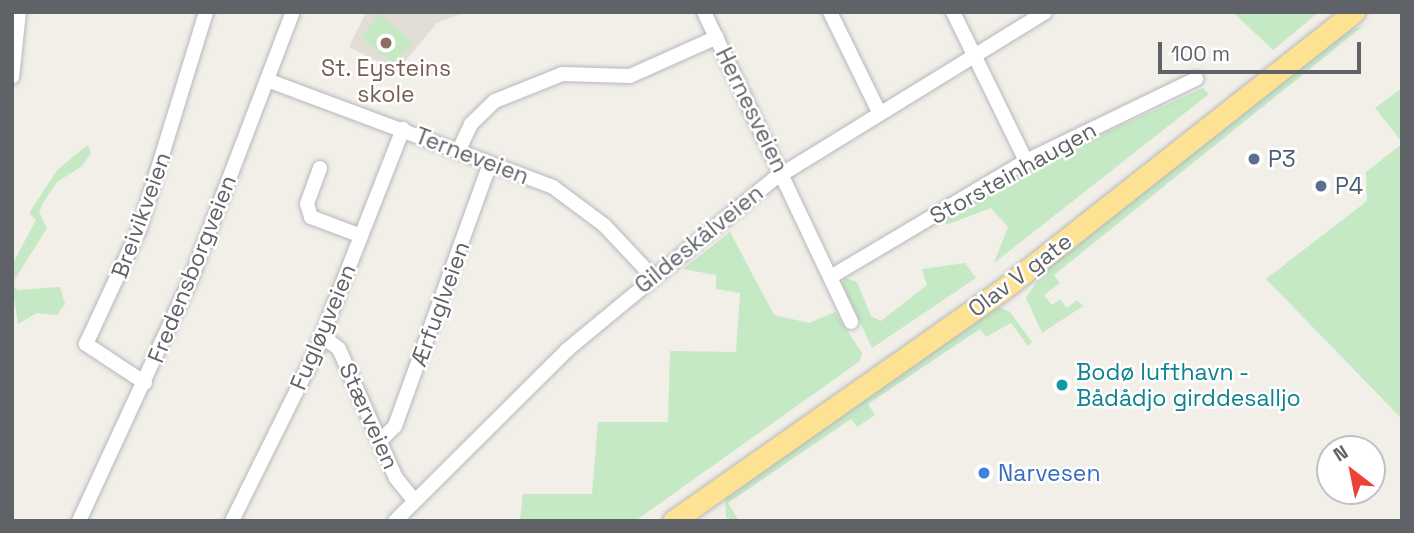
<!DOCTYPE html>
<html>
<head>
<meta charset="utf-8">
<style>
  body { margin:0 }
  #map { position:relative; width:1414px; height:533px; overflow:hidden; background:#f1efe8; font-family:"Space Grotesk",sans-serif }
  div>[style] { position:absolute }
  [style*='--x'] { left:calc(var(--x)*1px); top:calc(var(--y)*1px); width:calc(var(--w)*1px); rotate:calc(var(--a)*1deg) }
  .education>* { inset:0; background:#e1ded6 }
  .green>* { inset:0; background:#c5e8c5; transform-origin:0 0 }
  .roads { filter:drop-shadow(0 0 2px #b5b8bc) drop-shadow(0 0 2px #b5b8bc) }
  .minor>* { height:14px; margin:-7px; padding:0 7px; transform-origin:7px; border-radius:7px; background:#fff }
  .highway>* { height:21px; margin:-10.5px; padding:0 10.5px; transform-origin:10.5px; border-radius:10.5px; background:#fde293 }
  .dots>* { width:19px; height:19px; translate:-50% -50%; box-sizing:border-box; border:4px solid #fff; border-radius:50% }
  span { translate:-50% -50%; white-space:nowrap; text-align:center; line-height:1.15; -webkit-text-stroke:5px #fff; paint-order:stroke }
  .education-label { font-size:23px; color:#785e54 }
  .street-label { font-size:23px; color:#5f6368 }
  .service-label { font-size:23px; color:#4e5e75 }
  .left { translate:0 -50%; text-align:left }
  .culture-label { font-size:23px; color:#0d838f }
  .shop-label { font-size:23px; color:#366cbe }
  .frame { position:absolute; inset:0; border:14px solid #5f6368; pointer-events:none }
  .north { position:absolute; left:1316px; top:435px; width:70px; height:70px; box-sizing:border-box; background:#fff; border:2px solid #bfc1c3; border-radius:50%; rotate:328deg; font-size:19px; font-weight:700; line-height:28px; text-align:center; color:#5f6368 }
  .north::after { content:''; display:block; margin:auto; width:24px; height:32px; background:#ea4335; clip-path:polygon(50% 0,100% 100%,50% 72%,0 100%) }
  .scale { position:absolute; left:1158px; top:42px; width:203px; height:32px; box-sizing:border-box; border:4px solid #5f6368; border-top:0; padding-left:9px; font-size:21px; line-height:24px; white-space:nowrap; color:#5f6368; -webkit-text-stroke:5px #fff; paint-order:stroke }
</style>
</head>
<body>
<div id="map">
  <div class="education">
    <i style="clip-path:polygon(366px 12px,465px 12px,437px 23px,397px 71px,349px 47px)"></i>
  </div>
  <div class="green">
    <i style="clip-path:polygon(1233px 12px,1319px 12px,1273px 50px)"></i>
    <i style="left:379px;top:15px;width:43px;height:29px;rotate:38deg"></i>
    <i style="clip-path:polygon(1363px 26px,1054px 275px,1060px 283px,1044px 295px,1052px 305px,1060px 299px,1067px 308px,1077px 300px,1083px 306px,1042px 333px,1026px 298px,1044px 270px,1345px 31px)"></i>
    <i style="clip-path:polygon(1203px 88px,1209px 94px,994px 263px,1008px 227px,991px 208px,946px 225px,946px 215px,1039px 163px)"></i>
    <i style="clip-path:polygon(1402px 88px,1402px 142px,1375px 108px)"></i>
    <i style="clip-path:polygon(1402px 144px,1402px 419px,1266px 279px,1367px 201px,1366px 172px)"></i>
    <i style="clip-path:polygon(88px 145px,91px 153px,82px 166px,57px 182px,43px 203px,39px 212px,47px 228px,12px 284px,12px 265px,36px 220px,29px 213px,58px 169px)"></i>
    <i style="clip-path:polygon(730px 232px,774px 315px,809px 323px,835px 312px,862px 353px,860px 361px,635px 521px,520px 521px,523px 494px,592px 494px,598px 422px,668px 422px,670px 351px,736px 352px,740px 293px,716px 289px,716px 275px,683px 269px)"></i>
    <i style="clip-path:polygon(965px 263px,976px 278px,872px 348px,842px 284px,845px 278px,857px 282px,871px 316px,881px 321px,927px 285px,922px 269px)"></i>
    <i style="clip-path:polygon(12px 285px,18px 290px,60px 287px,65px 304px,57px 315px,37px 313px,18px 324px)"></i>
    <i style="clip-path:polygon(997px 306px,1010px 312px,1032px 342px,1028px 346px,1011px 323px,986px 337px,980px 329px,868px 404px,875px 415px,857px 427px,851px 419px,728px 503px,739px 521px,726px 518px,725px 496px)"></i>
  </div>
  <div class="roads">
    <div class="minor">
      <i style="--x:704;--y:12;--w:343;--a:64.6"></i>
      <i style="--x:830;--y:12;--w:111;--a:63.9"></i>
      <i style="--x:953;--y:12;--w:166;--a:63.9"></i>
      <i style="--x:12;--y:77;--w:65;--a:-83.9"></i>
      <i style="--x:267;--y:80;--w:305;--a:20.5"></i>
      <i style="--x:553;--y:187;--w:64;--a:36.7"></i>
      <i style="--x:604;--y:225;--w:69;--a:46.8"></i>
      <i style="--x:458;--y:152;--w:31;--a:-65"></i>
      <i style="--x:471;--y:124;--w:33;--a:-44"></i>
      <i style="--x:495;--y:101;--w:72;--a:-21.9"></i>
      <i style="--x:562;--y:74;--w:68;--a:1.7"></i>
      <i style="--x:630;--y:76;--w:95;--a:-24.1"></i>
      <i style="--x:320;--y:168;--w:38;--a:110"></i>
      <i style="--x:307;--y:204;--w:14;--a:73"></i>
      <i style="--x:311;--y:217;--w:53;--a:20.8"></i>
      <i style="--x:834;--y:275;--w:223;--a:-30.7"></i>
      <i style="--x:1026;--y:161;--w:189;--a:-25.8"></i>
      <i style="--x:322;--y:336;--w:21;--a:37"></i>
      <i style="--x:339;--y:349;--w:141;--a:66.2"></i>
      <i style="--x:396;--y:478;--w:27;--a:51"></i>
      <i style="--x:145;--y:383;--w:71;--a:-146.5"></i>
      <i style="--x:86;--y:344;--w:126;--a:-65.1"></i>
      <i style="--x:139;--y:230;--w:228;--a:-72.9"></i>
      <i style="--x:381;--y:440;--w:20;--a:-45"></i>
      <i style="--x:395;--y:426;--w:279;--a:-70.1"></i>
      <i style="--x:79;--y:521;--w:270;--a:-65.2"></i>
      <i style="--x:192;--y:276;--w:283;--a:-69.1"></i>
      <i style="--x:232;--y:521;--w:184;--a:-63.6"></i>
      <i style="--x:314;--y:356;--w:244;--a:-68.6"></i>
      <i style="--x:395;--y:521;--w:243;--a:-44.8"></i>
      <i style="--x:567;--y:350;--w:268;--a:-39.6"></i>
      <i style="--x:774;--y:179;--w:318;--a:-31.6"></i>
    </div>
    <div class="highway">
      <i style="--x:673;--y:521;--w:402;--a:-35.1"></i>
      <i style="--x:1002;--y:290;--w:449;--a:-38.3"></i>
    </div>
  </div>
  <div class="dots">
    <i style="left:386px;top:43px;background:#8d6e63"></i>
    <i style="left:1254px;top:159px;background:#5c6f8a"></i>
    <i style="left:1321px;top:186px;background:#5c6f8a"></i>
    <i style="left:1062px;top:385px;background:#0f9aa8"></i>
    <i style="left:984px;top:473px;background:#3f7fe0"></i>
  </div>
  <div class="education-label">
    <span style="left:386px;top:81px">St. Eysteins<br>skole</span>
  </div>
  <div class="street-label">
    <span style="left:752px;top:110px;rotate:64deg">Hernesveien</span>
    <span style="left:472px;top:156px;rotate:21deg">Terneveien</span>
    <span style="left:1013px;top:173px;rotate:-29deg">Storsteinhaugen</span>
    <span style="left:141px;top:215px;rotate:-70deg">Breivikveien</span>
    <span style="left:699px;top:239px;rotate:-39deg">Gildeskålveien</span>
    <span style="left:192px;top:269px;rotate:-68deg">Fredensborgveien</span>
    <span style="left:1020px;top:275px;rotate:-37deg">Olav V gate</span>
    <span style="left:440px;top:304px;rotate:-70deg">Ærfuglveien</span>
    <span style="left:323px;top:327px;rotate:-67deg">Fugløyveien</span>
    <span style="left:369px;top:416px;rotate:66deg">Stærveien</span>
  </div>
  <div class="service-label">
    <span class="left" style="left:1268px;top:159px">P3</span>
    <span class="left" style="left:1335px;top:186px">P4</span>
  </div>
  <div class="culture-label">
    <span class="left" style="left:1076px;top:385px">Bodø lufthavn -<br>Bådådjo girddesalljo</span>
  </div>
  <div class="shop-label">
    <span class="left" style="left:998px;top:473px">Narvesen</span>
  </div>
  <div class="frame"></div>
  <div class="north">N</div>
  <div class="scale">100 m</div>
</div>
</body>
</html>
